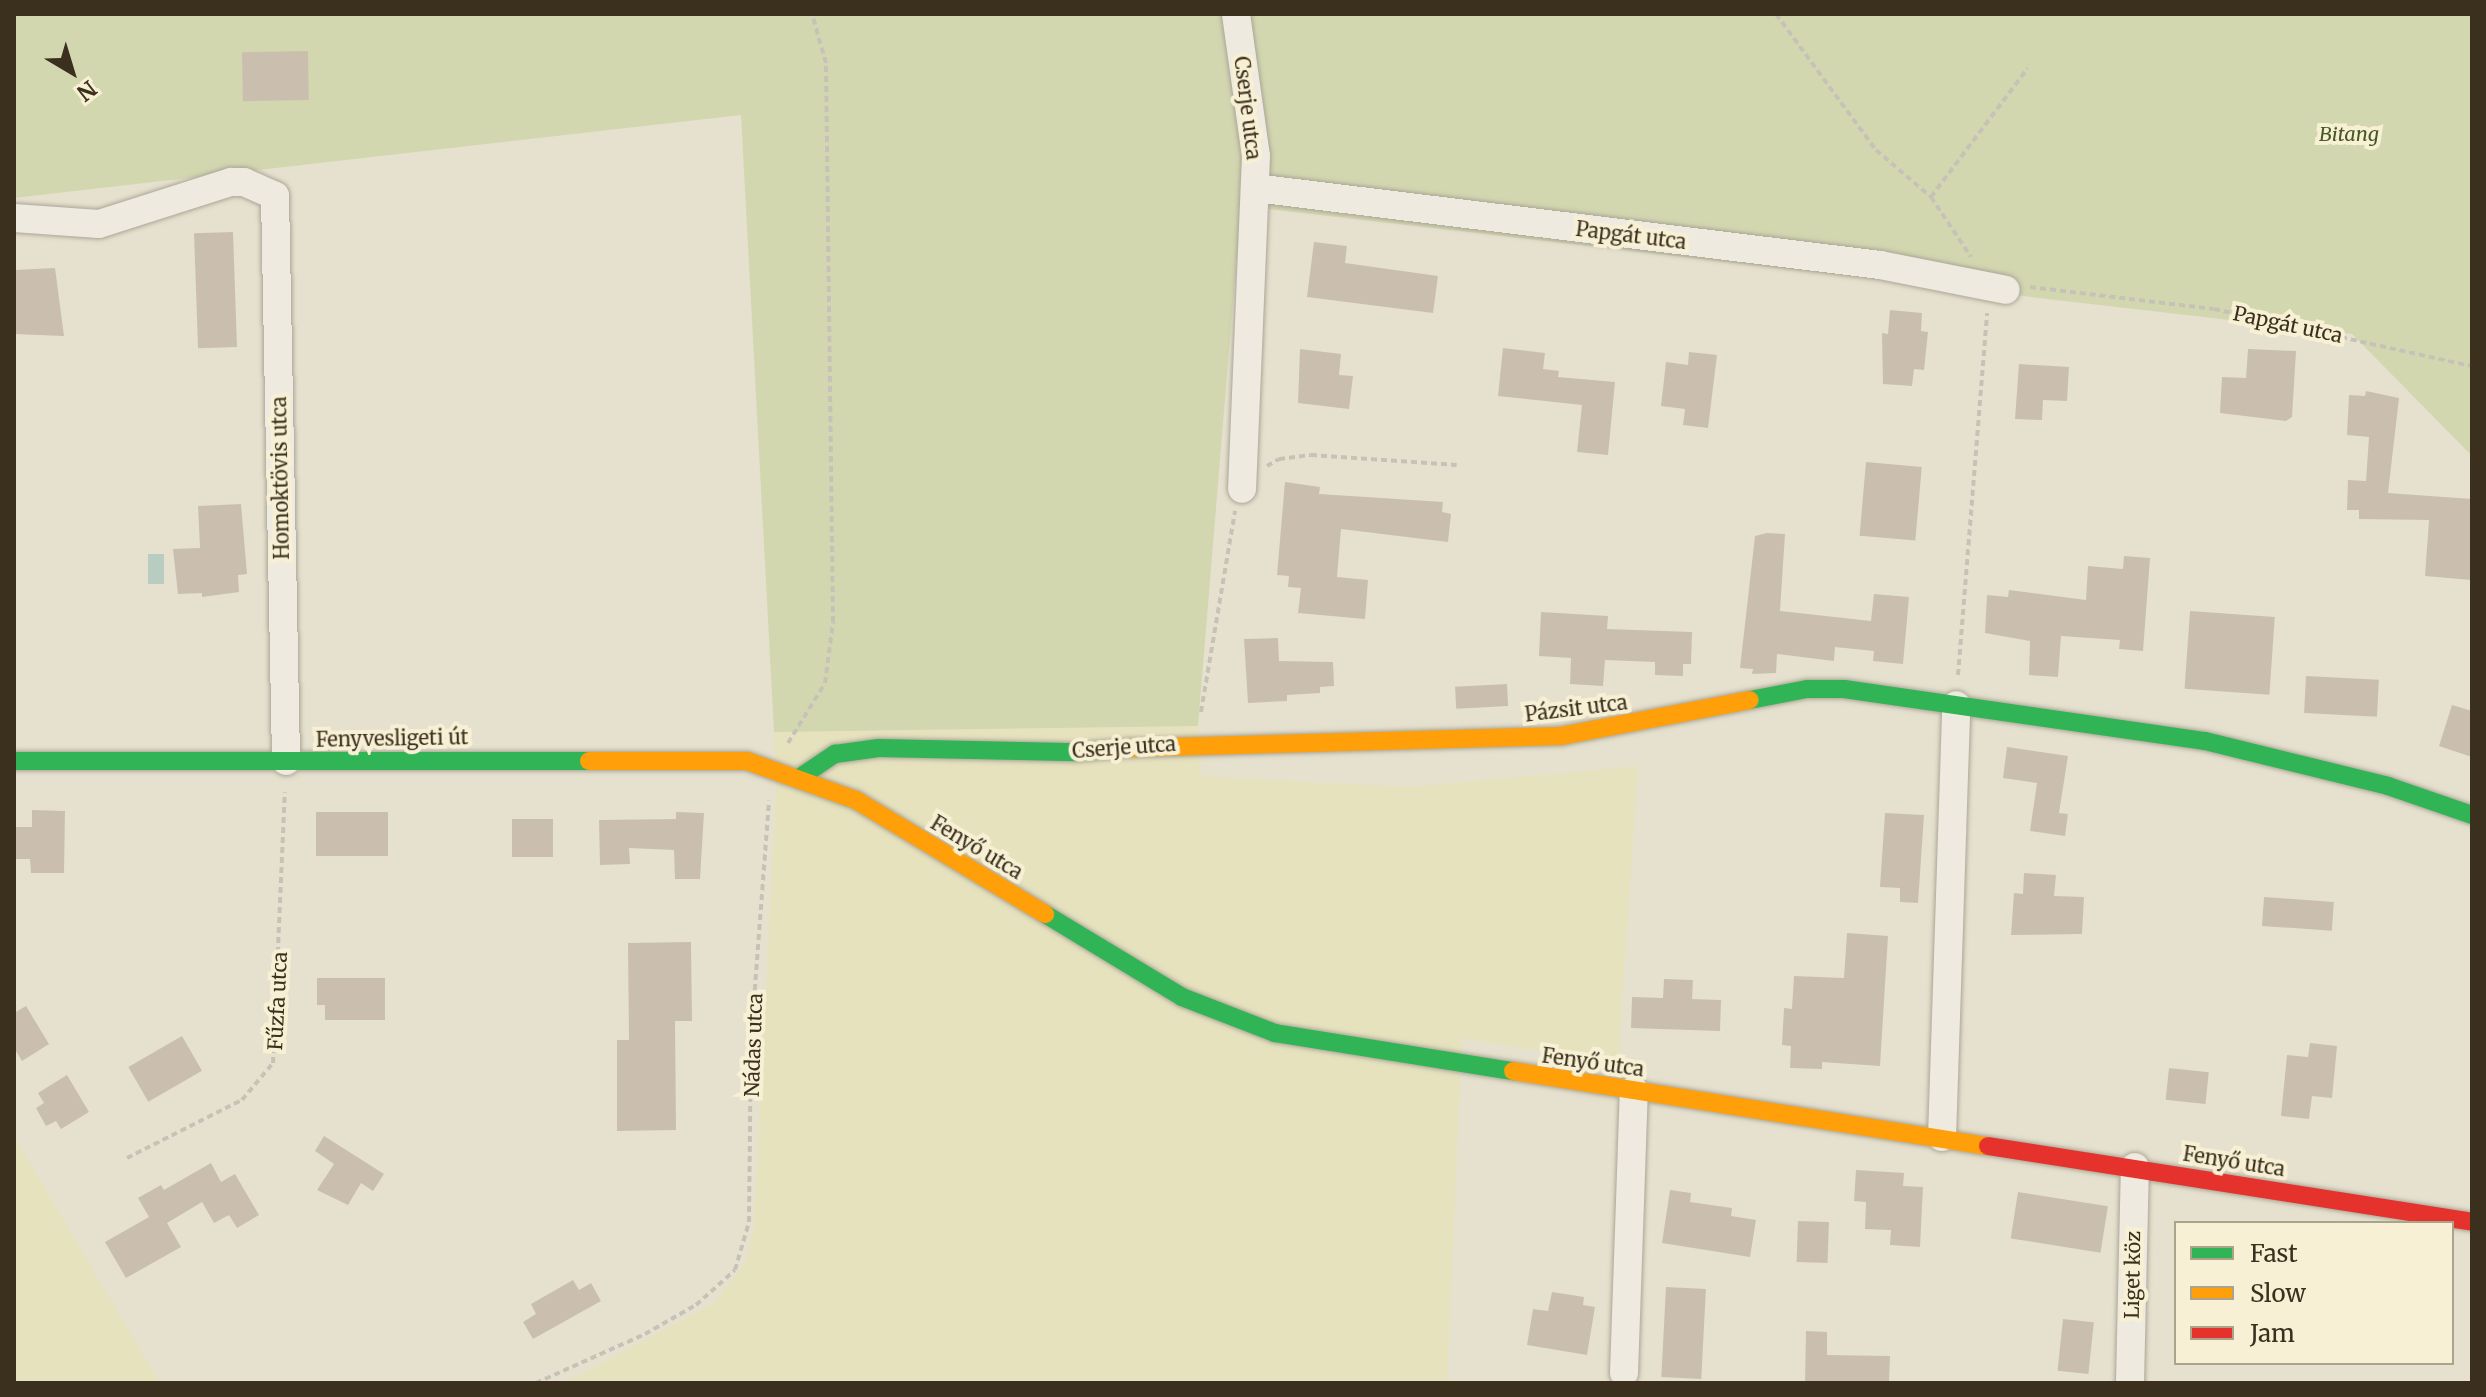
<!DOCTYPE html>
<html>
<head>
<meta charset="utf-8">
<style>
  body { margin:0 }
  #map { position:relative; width:2486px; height:1397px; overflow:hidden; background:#e6e1ce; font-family:Merriweather,serif }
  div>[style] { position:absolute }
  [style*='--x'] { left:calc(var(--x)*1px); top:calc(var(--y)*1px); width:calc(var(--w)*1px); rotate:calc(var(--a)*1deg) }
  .farmland>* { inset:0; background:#e6e2be }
  .green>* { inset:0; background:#d3d7b0 }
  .water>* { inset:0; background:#b9ccc2; transform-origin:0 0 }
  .building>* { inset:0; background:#cabfaf; transform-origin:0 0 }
  .path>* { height:4px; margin-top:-2px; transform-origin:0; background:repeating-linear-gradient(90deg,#c7c2b7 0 6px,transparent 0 10px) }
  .roads { filter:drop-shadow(0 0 2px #aba697) drop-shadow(0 0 2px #aba697) }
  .street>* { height:28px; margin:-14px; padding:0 14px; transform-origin:14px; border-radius:14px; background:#eeeae0 }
  .fast>* { height:18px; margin:-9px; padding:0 9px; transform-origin:9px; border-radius:9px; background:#30b455 }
  .slow>* { height:18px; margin:-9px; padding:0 9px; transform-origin:9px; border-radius:9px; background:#ff9f0a }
  .jam>* { height:18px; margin:-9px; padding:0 9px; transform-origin:9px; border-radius:9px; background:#e5322d }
  span { translate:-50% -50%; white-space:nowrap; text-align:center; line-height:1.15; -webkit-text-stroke:8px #f7f0d4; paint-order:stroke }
  .street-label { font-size:20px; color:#3b2f1e }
  .park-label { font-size:20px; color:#465824; font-style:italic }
  .frame { position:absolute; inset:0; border:16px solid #3b2f1e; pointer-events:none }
  .legend { position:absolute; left:2174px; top:1221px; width:280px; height:144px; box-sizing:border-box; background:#f7f0d4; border:2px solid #aca38b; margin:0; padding:10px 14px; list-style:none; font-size:24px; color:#3b2f1e }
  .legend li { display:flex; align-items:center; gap:16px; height:40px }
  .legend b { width:40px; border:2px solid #aca38b }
  .north { position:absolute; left:32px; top:32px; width:80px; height:80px; -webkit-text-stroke:6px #f7f0d4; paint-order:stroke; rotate:142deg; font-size:22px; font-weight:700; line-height:32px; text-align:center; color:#3b2f1e }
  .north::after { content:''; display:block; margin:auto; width:28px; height:36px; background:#3b2f1e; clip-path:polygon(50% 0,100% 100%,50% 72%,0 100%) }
</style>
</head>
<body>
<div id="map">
  <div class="farmland">
    <i style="clip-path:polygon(1198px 726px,1201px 776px,1409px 787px,1638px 766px,1618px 1064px,1462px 1038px,1447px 1383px,565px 1383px,714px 1303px,746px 1262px,754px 1225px,776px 791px,774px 732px)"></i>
    <i style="clip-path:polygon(14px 1136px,160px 1383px,14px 1383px)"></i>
  </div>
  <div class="green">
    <i style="clip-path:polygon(14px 14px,2472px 14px,2472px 456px,2352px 334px,1241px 206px,1198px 726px,774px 732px,741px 115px,14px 198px)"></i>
  </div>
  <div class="water">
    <i style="left:148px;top:554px;width:16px;height:30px"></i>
  </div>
  <div class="building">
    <i style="left:308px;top:51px;width:49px;height:66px;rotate:89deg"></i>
    <i style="left:233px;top:232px;width:115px;height:39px;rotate:88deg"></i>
    <i style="clip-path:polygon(1314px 242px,1347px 246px,1345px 263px,1438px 276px,1433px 313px,1307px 297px)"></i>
    <i style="clip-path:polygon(55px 268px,64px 336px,14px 334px,14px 270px)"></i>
    <i style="clip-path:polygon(1890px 310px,1922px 313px,1921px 331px,1928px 332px,1924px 370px,1914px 369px,1912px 386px,1883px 384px,1882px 333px,1888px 334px)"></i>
    <i style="clip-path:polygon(1503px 348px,1545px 353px,1543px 369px,1559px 371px,1558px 377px,1615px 382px,1608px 455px,1577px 452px,1582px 405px,1498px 396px)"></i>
    <i style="clip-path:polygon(1300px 349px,1341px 354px,1339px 375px,1353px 376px,1349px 409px,1298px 403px)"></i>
    <i style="clip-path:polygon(2248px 349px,2296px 351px,2292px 417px,2286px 421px,2220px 413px,2222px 377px,2246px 378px)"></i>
    <i style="clip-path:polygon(1689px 352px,1717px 355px,1708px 428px,1683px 425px,1685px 409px,1661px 406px,1666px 362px,1688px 365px)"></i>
    <i style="clip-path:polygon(2019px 364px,2069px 367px,2067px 401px,2043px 400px,2042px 420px,2015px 419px)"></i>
    <i style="clip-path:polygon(2366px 391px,2399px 398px,2388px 493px,2472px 499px,2471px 580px,2425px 576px,2429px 520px,2359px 519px,2359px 510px,2347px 510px,2348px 480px,2366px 481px,2369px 437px,2347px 435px,2349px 395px,2365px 396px)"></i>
    <i style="left:1866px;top:462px;width:56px;height:74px;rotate:5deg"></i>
    <i style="clip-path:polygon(1285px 482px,1320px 487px,1319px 494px,1443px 502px,1442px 512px,1451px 514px,1448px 542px,1341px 529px,1337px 577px,1368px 580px,1365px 619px,1298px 613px,1301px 588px,1288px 587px,1289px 576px,1277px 575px)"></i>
    <i style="clip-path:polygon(241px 504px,247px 574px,238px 575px,239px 592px,202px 597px,202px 593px,178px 594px,173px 549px,200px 548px,198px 506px)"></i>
    <i style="clip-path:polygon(1767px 533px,1785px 534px,1780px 611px,1871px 621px,1874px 594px,1909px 597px,1903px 664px,1873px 661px,1874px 651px,1835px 647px,1834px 661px,1777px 654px,1776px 673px,1752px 674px,1753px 669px,1740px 668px,1755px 536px)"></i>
    <i style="clip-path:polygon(2124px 556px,2150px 558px,2143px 651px,2119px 649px,2120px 640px,2061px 636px,2058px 677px,2029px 675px,2030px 641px,1985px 633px,1987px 595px,2008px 597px,2009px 590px,2086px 600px,2088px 566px,2123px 569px)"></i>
    <i style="left:2190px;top:611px;width:85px;height:78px;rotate:4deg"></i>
    <i style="clip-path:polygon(1541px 612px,1608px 616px,1607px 629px,1692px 632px,1691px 664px,1683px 664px,1683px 676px,1655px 675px,1655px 662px,1605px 660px,1603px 686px,1570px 684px,1571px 658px,1539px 656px)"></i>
    <i style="clip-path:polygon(1278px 638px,1279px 661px,1333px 662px,1334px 686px,1320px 687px,1320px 693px,1287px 695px,1287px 701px,1248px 703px,1244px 639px)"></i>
    <i style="left:2306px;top:676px;width:73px;height:37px;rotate:3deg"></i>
    <i style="left:1507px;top:684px;width:22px;height:52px;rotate:87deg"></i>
    <i style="clip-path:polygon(2452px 705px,2472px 711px,2472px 757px,2439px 746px)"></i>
    <i style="clip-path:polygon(2007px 747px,2068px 756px,2059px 813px,2068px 814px,2065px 836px,2030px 831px,2037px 783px,2003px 778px)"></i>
    <i style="clip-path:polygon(32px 810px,65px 811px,64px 873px,31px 873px,30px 859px,14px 859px,14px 827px,32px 827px)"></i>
    <i style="left:388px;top:812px;width:44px;height:72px;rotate:90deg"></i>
    <i style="clip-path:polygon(676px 812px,704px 813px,700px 879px,675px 879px,674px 850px,629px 848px,630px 864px,600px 865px,599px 820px,676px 819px)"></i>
    <i style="clip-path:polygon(1885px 813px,1924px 815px,1918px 903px,1900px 902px,1900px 888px,1880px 887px)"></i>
    <i style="left:553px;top:819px;width:38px;height:41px;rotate:90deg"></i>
    <i style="clip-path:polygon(2024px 873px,2056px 875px,2054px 896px,2084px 897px,2082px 934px,2011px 935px,2014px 893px,2023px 894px)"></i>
    <i style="left:2264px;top:897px;width:70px;height:29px;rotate:4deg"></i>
    <i style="clip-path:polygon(1847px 933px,1888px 936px,1880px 1066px,1822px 1062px,1822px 1069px,1790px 1068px,1791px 1046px,1782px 1045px,1784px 1008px,1792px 1009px,1794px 976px,1844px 978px)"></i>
    <i style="clip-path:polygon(691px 942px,692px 1021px,675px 1021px,676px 1130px,617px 1131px,617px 1040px,629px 1040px,628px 943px)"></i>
    <i style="clip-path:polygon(317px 978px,385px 978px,385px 1020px,325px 1020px,325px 1005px,317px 1005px)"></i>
    <i style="clip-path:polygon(1664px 979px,1693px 980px,1692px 999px,1721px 1000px,1720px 1031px,1631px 1028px,1632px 997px,1663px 998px)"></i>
    <i style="clip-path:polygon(26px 1006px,49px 1044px,22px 1061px,14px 1048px,14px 1013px)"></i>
    <i style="left:182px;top:1036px;width:40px;height:62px;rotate:60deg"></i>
    <i style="clip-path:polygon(2310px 1043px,2337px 1046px,2332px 1098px,2312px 1096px,2309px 1119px,2281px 1116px,2287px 1055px,2308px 1057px)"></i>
    <i style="left:2169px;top:1068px;width:40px;height:32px;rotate:6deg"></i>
    <i style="clip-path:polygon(67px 1075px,89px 1112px,61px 1129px,56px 1121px,46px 1126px,36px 1108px,44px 1103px,38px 1093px)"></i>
    <i style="clip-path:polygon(324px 1136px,384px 1174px,373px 1191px,361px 1183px,348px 1205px,317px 1190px,334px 1164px,315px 1151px)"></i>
    <i style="clip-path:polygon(211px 1163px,221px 1182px,235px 1174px,259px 1215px,237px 1228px,229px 1215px,214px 1223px,202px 1202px,167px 1223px,181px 1247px,126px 1278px,105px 1242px,149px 1217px,138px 1198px,161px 1185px,164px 1190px)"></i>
    <i style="clip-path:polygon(1856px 1170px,1904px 1173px,1903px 1186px,1923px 1187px,1920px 1247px,1890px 1245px,1891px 1230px,1865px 1229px,1866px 1202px,1854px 1201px)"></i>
    <i style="clip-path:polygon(1670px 1190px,1691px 1193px,1690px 1202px,1732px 1208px,1731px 1216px,1756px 1220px,1750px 1257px,1662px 1243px)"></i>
    <i style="left:2018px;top:1192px;width:91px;height:47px;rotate:9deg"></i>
    <i style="left:1798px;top:1221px;width:31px;height:41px;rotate:2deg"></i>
    <i style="clip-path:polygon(573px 1280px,579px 1290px,591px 1283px,601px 1301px,533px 1339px,523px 1322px,536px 1314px,531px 1304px)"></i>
    <i style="left:1666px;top:1287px;width:40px;height:90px;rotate:3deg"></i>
    <i style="clip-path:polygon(1552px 1292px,1584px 1297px,1583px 1305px,1595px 1307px,1587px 1355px,1527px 1345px,1533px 1309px,1548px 1311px)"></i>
    <i style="left:2063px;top:1319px;width:31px;height:52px;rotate:6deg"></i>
    <i style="clip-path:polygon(1806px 1331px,1827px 1332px,1827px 1355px,1890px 1356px,1889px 1383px,1805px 1383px)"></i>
  </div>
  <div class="path">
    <i style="--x:1776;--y:14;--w:169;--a:53.7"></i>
    <i style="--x:1876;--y:150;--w:72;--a:40.5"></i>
    <i style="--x:1931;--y:197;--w:72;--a:56.3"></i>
    <i style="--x:1931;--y:197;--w:161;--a:-53.1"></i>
    <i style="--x:2030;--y:287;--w:185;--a:6.8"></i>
    <i style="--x:2214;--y:309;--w:264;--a:12.5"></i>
    <i style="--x:1267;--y:466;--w:14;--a:-30"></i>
    <i style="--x:1279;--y:459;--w:32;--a:-7"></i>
    <i style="--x:1311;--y:455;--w:146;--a:3.9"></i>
    <i style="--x:1958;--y:675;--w:363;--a:-85.4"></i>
    <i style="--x:1201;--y:712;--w:204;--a:-80.4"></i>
    <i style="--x:788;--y:743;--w:70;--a:-58.3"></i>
    <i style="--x:825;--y:683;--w:62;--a:-82.5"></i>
    <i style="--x:833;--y:622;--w:559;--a:-90.72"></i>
    <i style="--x:826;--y:63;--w:51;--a:-105.9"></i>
    <i style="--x:127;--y:1158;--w:129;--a:-26.8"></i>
    <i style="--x:242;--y:1100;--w:48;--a:-50"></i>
    <i style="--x:273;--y:1063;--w:271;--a:-87.5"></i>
    <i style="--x:536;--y:1383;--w:120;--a:-24.2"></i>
    <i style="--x:645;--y:1334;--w:59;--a:-29.6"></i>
    <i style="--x:696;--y:1305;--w:52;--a:-41.9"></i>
    <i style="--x:735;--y:1270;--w:50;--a:-73.7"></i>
    <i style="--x:749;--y:1222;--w:182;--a:-89.4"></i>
    <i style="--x:751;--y:1040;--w:240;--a:-85.7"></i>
  </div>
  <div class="roads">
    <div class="street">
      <i style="--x:1236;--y:14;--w:143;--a:82"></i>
      <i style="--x:1256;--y:156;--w:333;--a:92.4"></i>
      <i style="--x:1255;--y:188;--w:630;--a:7.02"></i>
      <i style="--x:1880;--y:265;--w:128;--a:11.2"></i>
      <i style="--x:14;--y:218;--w:85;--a:4"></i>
      <i style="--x:99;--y:224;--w:139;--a:-17.7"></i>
      <i style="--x:231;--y:182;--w:13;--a:0"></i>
      <i style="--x:244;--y:182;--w:34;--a:24"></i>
      <i style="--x:275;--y:196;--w:565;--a:88.88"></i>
      <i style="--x:1942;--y:1137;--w:432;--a:-88.1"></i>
      <i style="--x:1624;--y:1373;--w:283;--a:-88"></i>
      <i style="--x:2130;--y:1383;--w:216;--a:-88.7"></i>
    </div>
    <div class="fast">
      <i style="--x:1750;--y:700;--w:58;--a:-10.9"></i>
      <i style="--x:1807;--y:689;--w:37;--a:0"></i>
      <i style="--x:1844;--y:689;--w:365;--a:8.2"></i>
      <i style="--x:2205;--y:741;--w:188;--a:13.8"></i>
      <i style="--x:2388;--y:786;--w:89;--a:19"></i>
      <i style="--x:14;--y:761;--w:575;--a:0"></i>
      <i style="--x:802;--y:776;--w:40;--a:-34"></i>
      <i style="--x:835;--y:754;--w:44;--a:-7.8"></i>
      <i style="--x:879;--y:748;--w:199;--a:1.2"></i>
      <i style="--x:1078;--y:752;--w:52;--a:-4.4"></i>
      <i style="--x:1045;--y:914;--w:160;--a:31.2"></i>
      <i style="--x:1182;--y:997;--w:100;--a:21.2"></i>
      <i style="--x:1275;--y:1033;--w:241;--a:9.1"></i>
    </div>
    <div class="slow">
      <i style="--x:1130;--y:748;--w:431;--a:-1.6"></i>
      <i style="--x:1561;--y:736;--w:192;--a:-10.8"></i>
      <i style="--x:589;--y:761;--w:158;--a:0"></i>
      <i style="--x:747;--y:761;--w:116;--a:19.7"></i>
      <i style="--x:856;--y:800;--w:221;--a:31.1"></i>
      <i style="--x:1513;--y:1071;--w:481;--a:9"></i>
    </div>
    <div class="jam">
      <i style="--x:1988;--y:1146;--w:490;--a:8.9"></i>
    </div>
  </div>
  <div class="street-label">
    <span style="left:1248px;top:108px;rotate:83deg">Cserje utca</span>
    <span style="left:1631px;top:235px;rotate:7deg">Papgát utca</span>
    <span style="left:2288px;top:324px;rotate:12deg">Papgát utca</span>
    <span style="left:280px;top:478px;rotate:-91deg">Homoktövis utca</span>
    <span style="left:1576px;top:708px;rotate:-7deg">Pázsit utca</span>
    <span style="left:392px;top:738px;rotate:-1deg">Fenyvesligeti út</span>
    <span style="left:1124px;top:747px;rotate:-4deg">Cserje utca</span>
    <span style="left:977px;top:847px;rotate:31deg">Fenyő utca</span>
    <span style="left:277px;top:1001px;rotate:-87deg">Fűzfa utca</span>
    <span style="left:753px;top:1045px;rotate:-88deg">Nádas utca</span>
    <span style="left:1593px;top:1062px;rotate:8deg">Fenyő utca</span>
    <span style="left:2234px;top:1161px;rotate:9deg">Fenyő utca</span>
    <span style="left:2132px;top:1275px;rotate:-89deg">Liget köz</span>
  </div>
  <div class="park-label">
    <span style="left:2349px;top:133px">Bitang</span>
  </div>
  <div class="frame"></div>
  <ul class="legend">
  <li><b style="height:10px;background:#30b455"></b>Fast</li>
  <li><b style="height:10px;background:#ff9f0a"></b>Slow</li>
  <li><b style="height:10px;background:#e5322d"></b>Jam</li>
  </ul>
  <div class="north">N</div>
</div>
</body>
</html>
